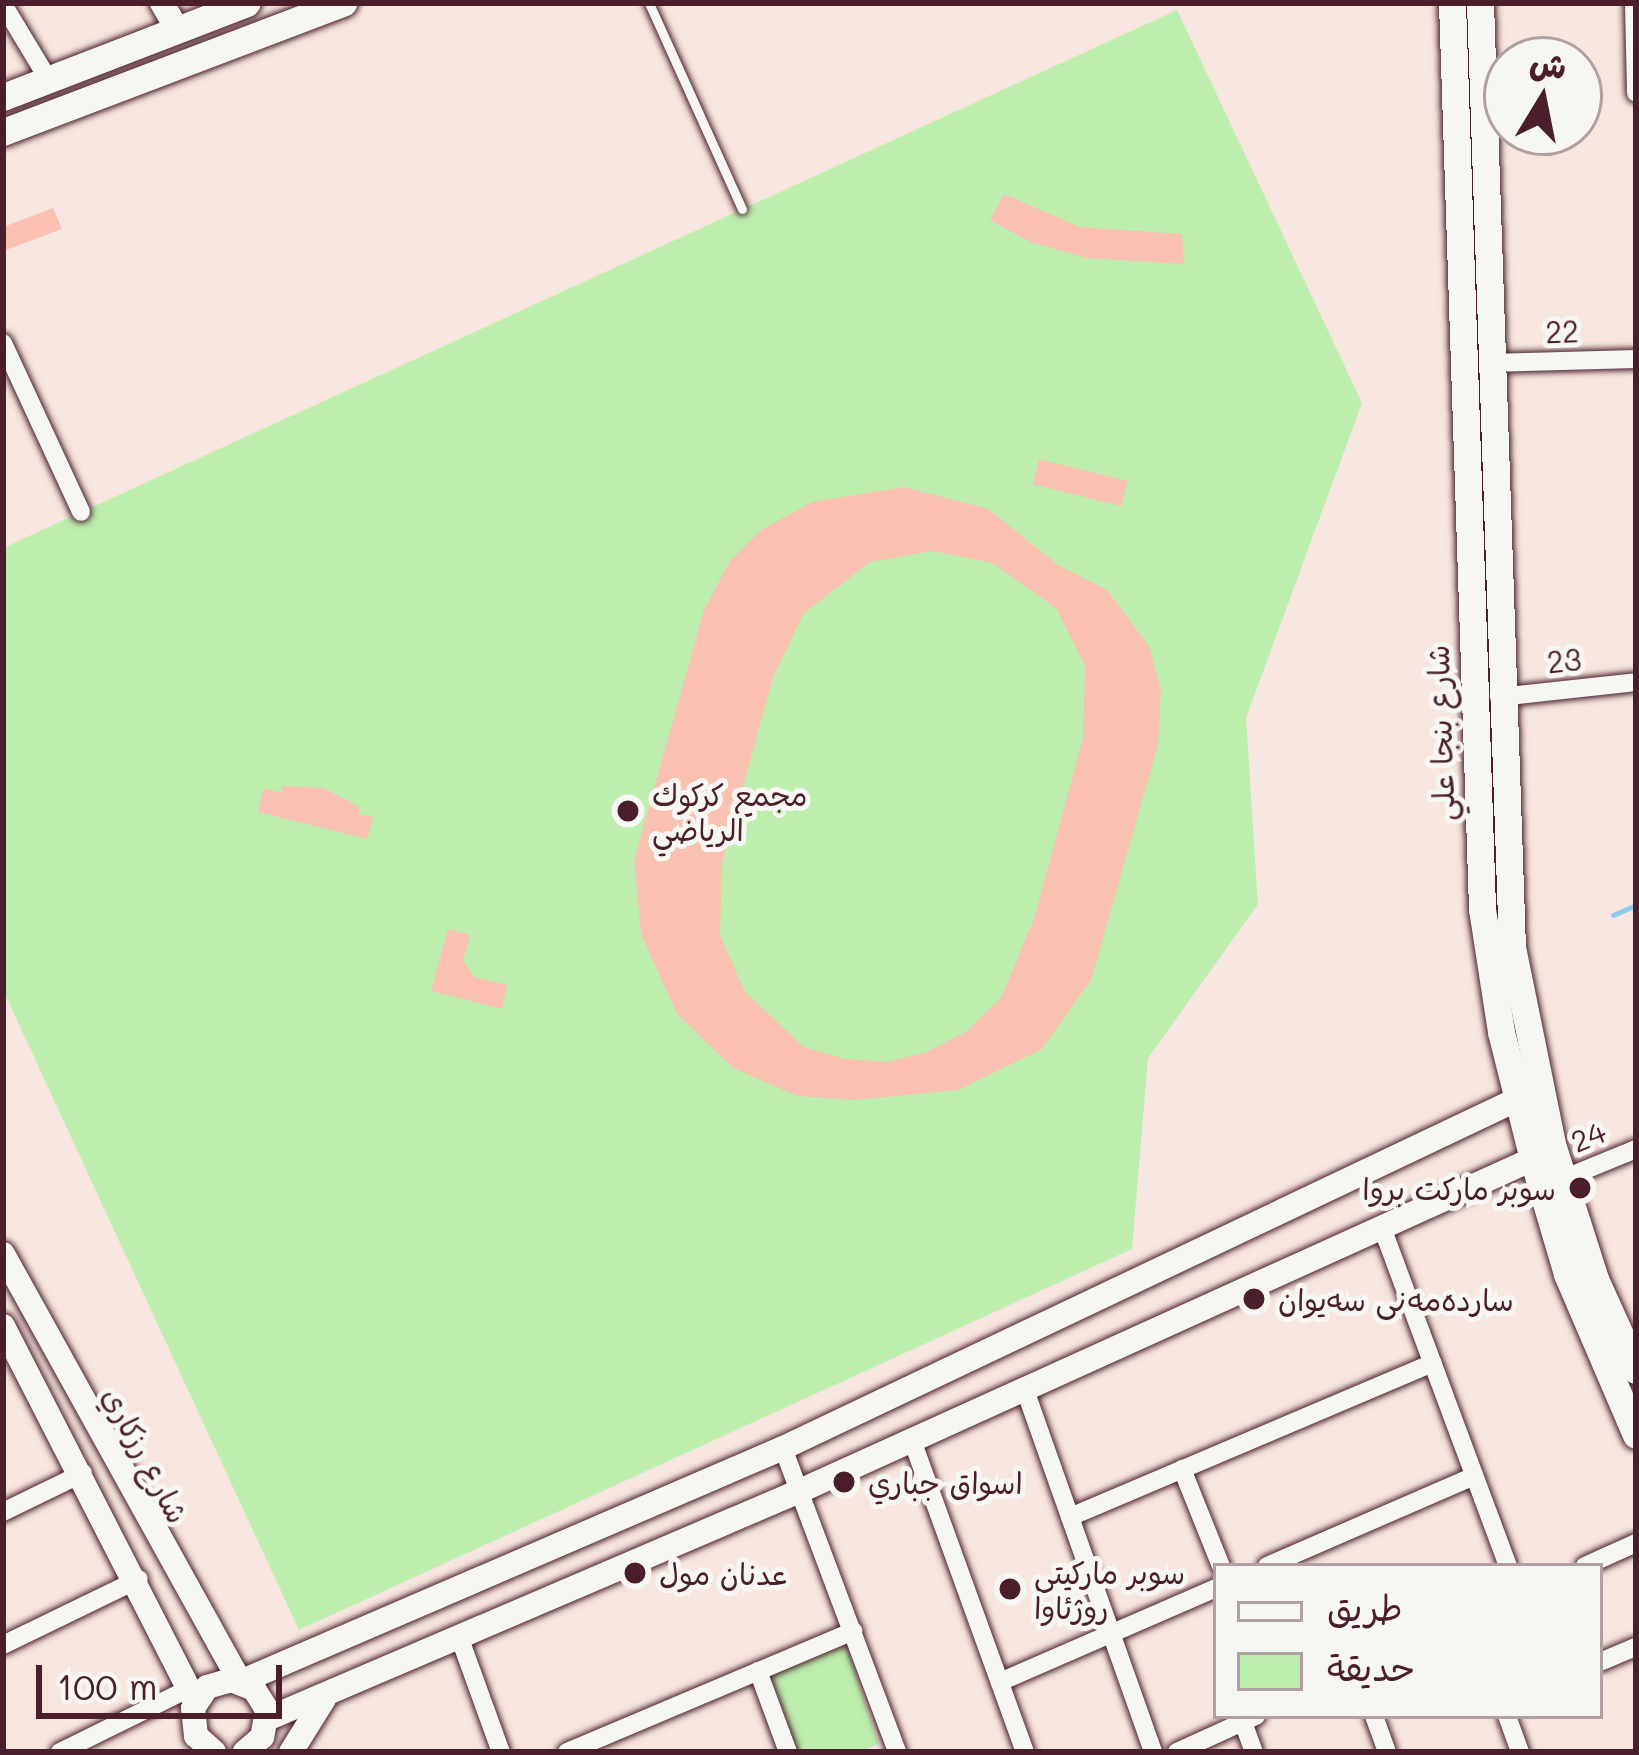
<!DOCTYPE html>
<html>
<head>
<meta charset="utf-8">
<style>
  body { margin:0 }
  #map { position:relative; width:1639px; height:1755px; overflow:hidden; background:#f7e6df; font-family:Mali,"Playpen Sans Arabic",sans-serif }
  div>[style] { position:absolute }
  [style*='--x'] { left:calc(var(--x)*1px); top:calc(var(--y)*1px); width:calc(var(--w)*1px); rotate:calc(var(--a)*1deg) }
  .green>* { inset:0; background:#bdeeae }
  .stream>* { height:4.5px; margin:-2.25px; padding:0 2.25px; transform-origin:2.25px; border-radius:2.25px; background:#8ec9ee }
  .building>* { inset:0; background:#fac1b2; transform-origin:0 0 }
  .roads { filter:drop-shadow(0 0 3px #4a1f2b) drop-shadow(0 0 3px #4a1f2b) }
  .service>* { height:9px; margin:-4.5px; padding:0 4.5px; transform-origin:4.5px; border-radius:4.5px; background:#f6f6f2 }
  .minor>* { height:18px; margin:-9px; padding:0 9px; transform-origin:9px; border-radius:9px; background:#f6f6f2 }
  .tertiary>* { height:24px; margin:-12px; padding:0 12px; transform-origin:12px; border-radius:12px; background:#f6f6f2 }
  .secondary>* { height:27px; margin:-13.5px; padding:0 13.5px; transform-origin:13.5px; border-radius:13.5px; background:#f6f6f2 }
  .dots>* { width:33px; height:33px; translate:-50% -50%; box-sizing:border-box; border:6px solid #f6f6f2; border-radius:50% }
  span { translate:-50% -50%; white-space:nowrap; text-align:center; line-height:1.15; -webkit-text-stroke:10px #f6f6f2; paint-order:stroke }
  .street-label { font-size:30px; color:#4a1f2b }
  .poi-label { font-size:30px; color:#4a1f2b }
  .left { translate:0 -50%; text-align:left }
  .right { translate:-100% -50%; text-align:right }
  .frame { position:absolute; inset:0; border:6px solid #4a1f2b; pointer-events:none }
  .legend { position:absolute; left:1213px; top:1563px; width:390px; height:156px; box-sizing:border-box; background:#f6f6f2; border:3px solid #b1a0a2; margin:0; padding:15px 21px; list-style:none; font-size:36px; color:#4a1f2b }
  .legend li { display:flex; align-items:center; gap:24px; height:60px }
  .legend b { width:60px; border:3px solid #b1a0a2 }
  .north { position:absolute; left:1483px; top:36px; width:120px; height:120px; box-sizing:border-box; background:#f6f6f2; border:3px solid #b1a0a2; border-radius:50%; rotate:10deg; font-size:33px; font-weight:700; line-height:48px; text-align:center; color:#4a1f2b }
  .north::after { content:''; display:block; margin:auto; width:42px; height:54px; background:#4a1f2b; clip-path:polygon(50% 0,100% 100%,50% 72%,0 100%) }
  .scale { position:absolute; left:36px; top:1665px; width:246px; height:54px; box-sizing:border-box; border:6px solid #4a1f2b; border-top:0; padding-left:15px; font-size:36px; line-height:42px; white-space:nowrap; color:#4a1f2b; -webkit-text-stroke:9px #f6f6f2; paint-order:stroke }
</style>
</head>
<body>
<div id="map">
  <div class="green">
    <i style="clip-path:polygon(1177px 10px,1362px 403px,1246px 718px,1258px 904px,1148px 1058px,1132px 1249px,299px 1630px,3px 990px,3px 548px)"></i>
    <i style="clip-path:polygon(846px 1645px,879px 1744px,859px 1752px,798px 1752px,770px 1675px)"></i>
  </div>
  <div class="stream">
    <i style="--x:1613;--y:915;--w:25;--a:-23"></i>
  </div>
  <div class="building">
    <i style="clip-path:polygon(1004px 194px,1080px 227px,1182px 234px,1184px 264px,1086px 258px,1030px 242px,990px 220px)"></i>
    <i style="clip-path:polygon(53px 208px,62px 229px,3px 251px,3px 227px)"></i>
    <i style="left:1039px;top:459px;width:91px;height:26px;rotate:14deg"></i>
    <i style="clip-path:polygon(evenodd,904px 487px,988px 509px,1058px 565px,1107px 590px,1149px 646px,1161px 690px,1158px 745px,1091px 980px,1042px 1049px,958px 1090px,854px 1100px,797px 1096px,733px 1068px,677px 1014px,641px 934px,634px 860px,704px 610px,730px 561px,761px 530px,812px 502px,904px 487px,933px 551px,992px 563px,1056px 608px,1085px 666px,1083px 738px,1034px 919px,1001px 998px,967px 1031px,927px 1052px,887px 1062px,845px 1059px,804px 1047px,745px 992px,720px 935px,722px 864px,773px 677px,804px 613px,870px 562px,933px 551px)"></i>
    <i style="clip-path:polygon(283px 786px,323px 788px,360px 807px,358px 814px,373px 817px,367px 839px,258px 812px,264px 788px,282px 793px)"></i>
    <i style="clip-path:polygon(448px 929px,470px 935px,463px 960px,474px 977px,507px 985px,502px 1009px,431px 991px)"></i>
  </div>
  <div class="roads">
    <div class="service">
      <i style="--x:649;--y:3;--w:226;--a:65.7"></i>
    </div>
    <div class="minor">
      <i style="--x:1634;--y:3;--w:90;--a:88.7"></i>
      <i style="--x:3;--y:4;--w:87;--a:59"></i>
      <i style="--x:3;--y:343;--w:186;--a:65.2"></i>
      <i style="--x:1489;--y:363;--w:147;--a:-1.6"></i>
      <i style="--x:1499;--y:697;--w:138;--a:-6.2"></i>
      <i style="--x:1563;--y:1179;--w:79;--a:-22.3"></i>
      <i style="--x:1383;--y:1230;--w:358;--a:69.6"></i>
      <i style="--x:1025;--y:1390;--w:384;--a:70.5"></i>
      <i style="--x:912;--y:1440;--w:332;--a:70.1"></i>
      <i style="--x:783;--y:1448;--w:325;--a:69.4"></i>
      <i style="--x:1182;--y:1469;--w:105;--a:68.1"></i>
      <i style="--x:3;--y:1512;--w:89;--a:-26"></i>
      <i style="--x:1070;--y:1517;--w:394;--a:-23"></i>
      <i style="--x:1267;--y:1566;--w:226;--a:-23.5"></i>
      <i style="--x:1585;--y:1566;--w:56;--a:-24.3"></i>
      <i style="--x:460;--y:1639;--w:120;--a:70.1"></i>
      <i style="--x:3;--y:1645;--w:151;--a:-25.9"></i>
      <i style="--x:1600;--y:1662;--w:39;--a:-23"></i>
      <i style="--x:758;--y:1671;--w:86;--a:69.7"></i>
      <i style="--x:1000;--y:1682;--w:236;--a:-23.5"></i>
      <i style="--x:1374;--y:1716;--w:38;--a:70"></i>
      <i style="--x:1507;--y:1716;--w:38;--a:70"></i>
      <i style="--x:1243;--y:1722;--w:32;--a:70"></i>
      <i style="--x:60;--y:1752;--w:145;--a:-26.2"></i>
      <i style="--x:567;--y:1752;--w:311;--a:-22.9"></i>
      <i style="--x:1177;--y:1752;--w:87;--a:-24.5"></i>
    </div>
    <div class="tertiary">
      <i style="--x:162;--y:3;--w:30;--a:60"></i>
      <i style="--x:3;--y:1254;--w:489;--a:61"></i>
      <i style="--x:240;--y:1682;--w:591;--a:-23.31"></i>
      <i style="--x:783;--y:1448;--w:811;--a:-25.4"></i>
      <i style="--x:3;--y:1326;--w:421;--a:62.9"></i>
      <i style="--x:267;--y:1719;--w:582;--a:-23.17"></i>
      <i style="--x:802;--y:1490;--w:802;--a:-24.36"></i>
      <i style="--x:214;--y:1752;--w:24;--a:-138"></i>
      <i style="--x:196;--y:1736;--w:28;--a:-96"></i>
      <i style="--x:193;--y:1708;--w:25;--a:-56"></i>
      <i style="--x:207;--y:1687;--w:25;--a:-16"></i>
      <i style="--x:231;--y:1680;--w:25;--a:21"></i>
      <i style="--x:254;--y:1689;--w:25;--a:58"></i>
      <i style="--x:267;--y:1710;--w:27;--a:100"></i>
      <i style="--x:262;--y:1737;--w:23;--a:139"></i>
      <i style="--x:291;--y:1752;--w:62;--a:-58.1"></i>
    </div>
    <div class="secondary">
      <i style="--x:1452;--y:3;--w:906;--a:88.1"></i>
      <i style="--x:1482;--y:909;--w:124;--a:81.2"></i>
      <i style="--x:1501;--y:1032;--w:131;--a:75.9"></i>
      <i style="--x:1533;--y:1159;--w:120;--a:73.5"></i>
      <i style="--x:1567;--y:1274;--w:175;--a:66.8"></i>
      <i style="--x:1480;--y:3;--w:945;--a:88.06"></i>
      <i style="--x:1512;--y:947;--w:201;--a:78.5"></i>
      <i style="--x:1552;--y:1144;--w:142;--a:72.3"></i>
      <i style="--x:1595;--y:1279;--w:100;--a:65.7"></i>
      <i style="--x:3;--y:97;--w:261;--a:-21.1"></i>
      <i style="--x:3;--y:132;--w:364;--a:-20.8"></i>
    </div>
  </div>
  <div class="dots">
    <i style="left:628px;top:811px;background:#4a1f2b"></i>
    <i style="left:1580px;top:1188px;background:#4a1f2b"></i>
    <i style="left:1254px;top:1299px;background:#4a1f2b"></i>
    <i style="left:844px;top:1482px;background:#4a1f2b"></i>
    <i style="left:635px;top:1573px;background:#4a1f2b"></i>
    <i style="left:1010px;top:1589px;background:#4a1f2b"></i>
  </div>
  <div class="street-label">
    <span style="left:1562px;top:331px;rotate:-2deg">22</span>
    <span style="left:1564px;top:660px;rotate:-6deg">23</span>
    <span style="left:1440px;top:733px;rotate:-92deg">شارع بنجا علي</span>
    <span style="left:1588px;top:1136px;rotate:-23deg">24</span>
    <span style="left:146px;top:1455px;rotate:62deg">شارع رزكاري</span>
  </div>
  <div class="poi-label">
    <span class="left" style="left:652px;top:811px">مجمع كركوك<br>الرياضي</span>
    <span class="right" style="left:1556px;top:1188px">سوبر ماركت بروا</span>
    <span class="left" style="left:1278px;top:1299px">ساردەمەنی سەیوان</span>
    <span class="left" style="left:868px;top:1482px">اسواق جباري</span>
    <span class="left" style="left:1034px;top:1589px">سوبر ماركيتى<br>روژئاوا</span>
    <span class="left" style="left:659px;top:1573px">عدنان مول</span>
  </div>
  <div class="frame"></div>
  <ul class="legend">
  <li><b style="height:15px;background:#f6f6f2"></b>طريق</li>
  <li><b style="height:33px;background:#bdeeae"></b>حديقة</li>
  </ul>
  <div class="north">ش</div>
  <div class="scale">100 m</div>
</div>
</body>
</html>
